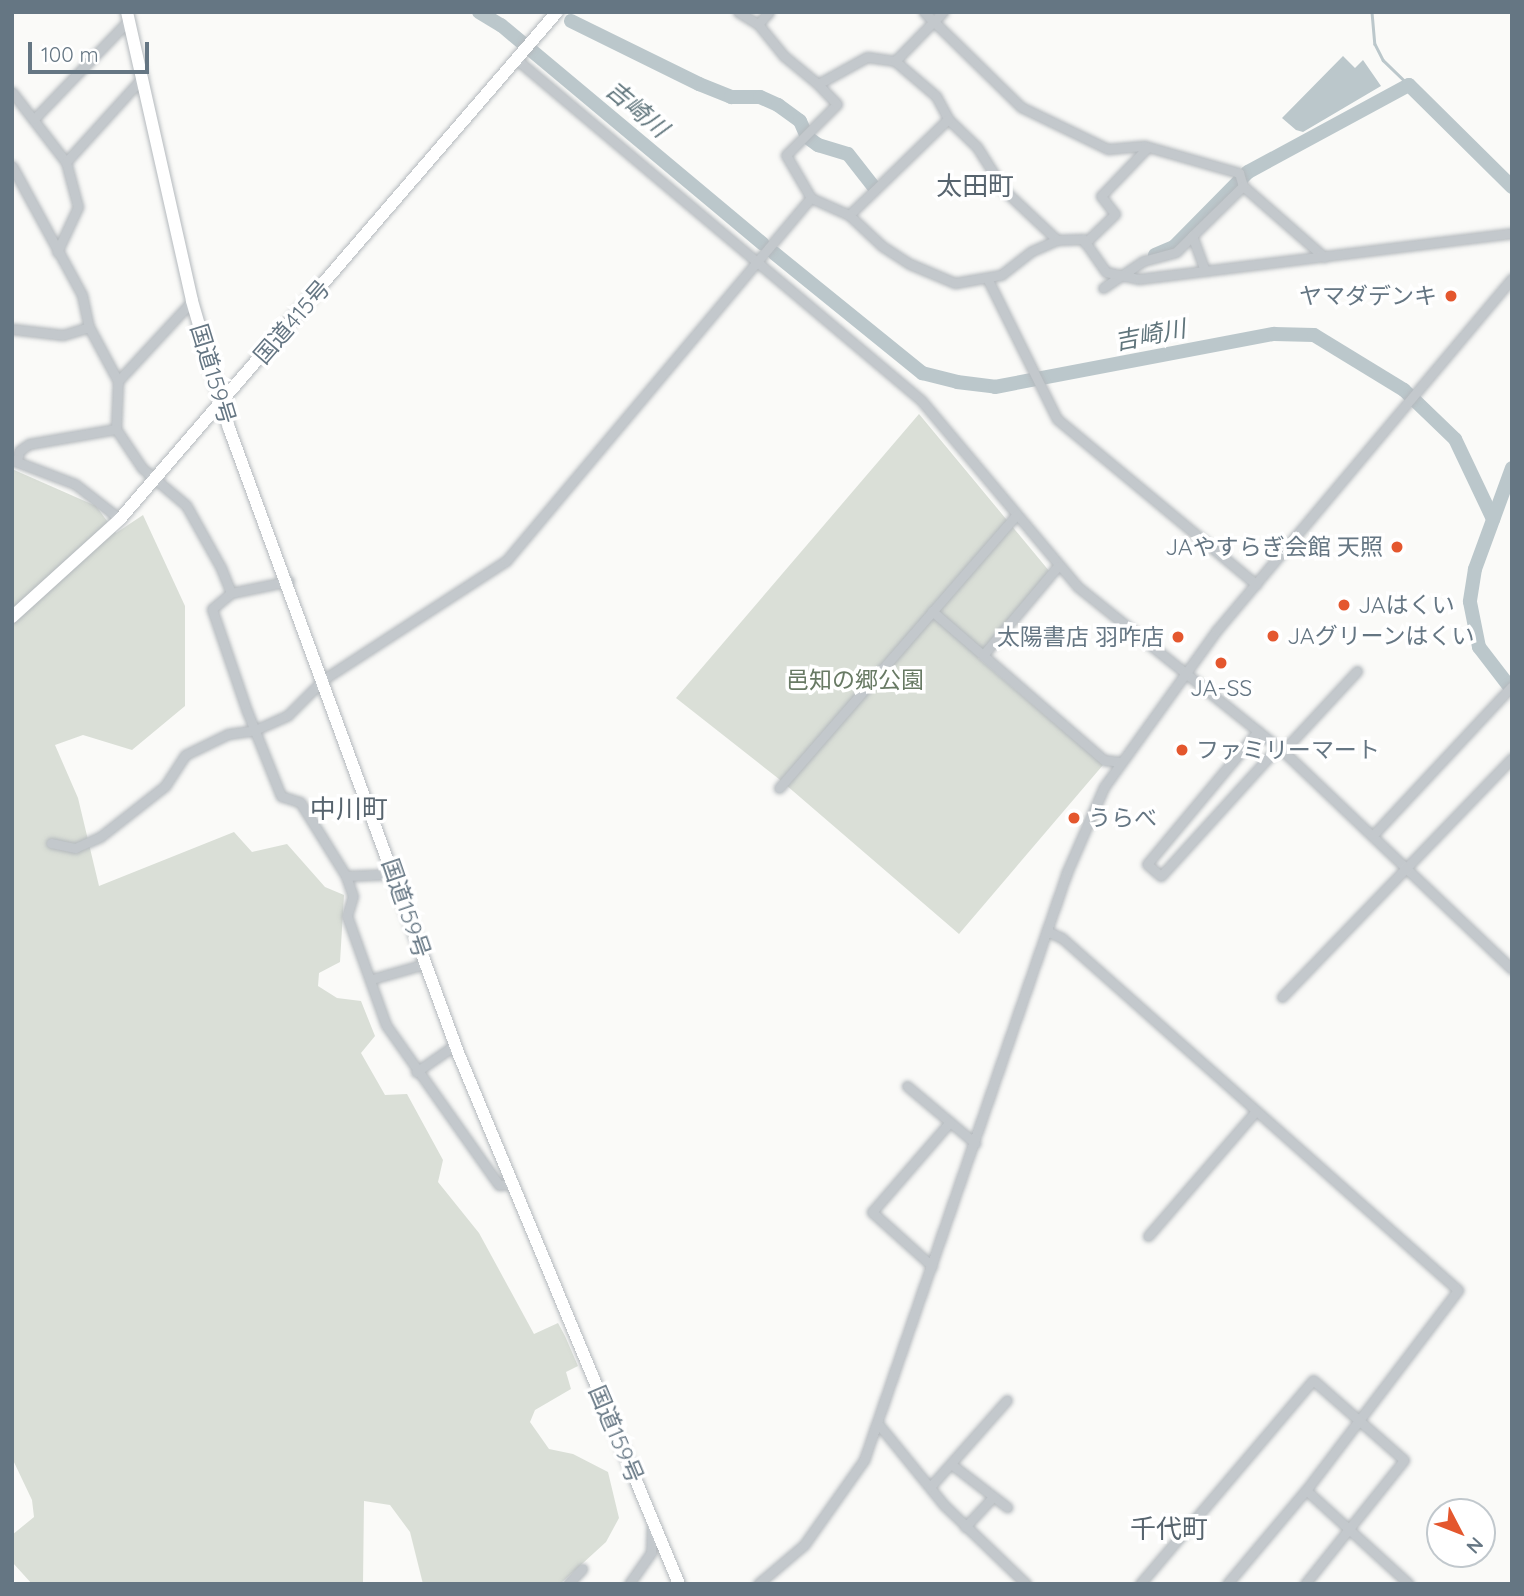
<!DOCTYPE html>
<html>
<head>
<meta charset="utf-8">
<style>
  body { margin:0 }
  #map { position:relative; width:1524px; height:1596px; overflow:hidden; background:#fafaf8; font-family:Quicksand,"Noto Sans JP",sans-serif }
  div>[style] { position:absolute }
  [style*='--x'] { left:calc(var(--x)*1px); top:calc(var(--y)*1px); width:calc(var(--w)*1px); rotate:calc(var(--a)*1deg) }
  .green>* { inset:0; background:#dadfd7 }
  .water>* { inset:0; background:#bbc7cb }
  .stream>* { height:2.5px; margin:-1.25px; padding:0 1.25px; transform-origin:1.25px; border-radius:1.25px; background:#bbc7cb }
  .river>* { height:14px; margin:-7px; padding:0 7px; transform-origin:7px; border-radius:7px; background:#bbc7cb }
  .roads { filter:drop-shadow(0 0 2px #b4b9bd) drop-shadow(0 0 2px #b4b9bd) }
  .minor>* { height:9px; margin:-4.5px; padding:0 4.5px; transform-origin:4.5px; border-radius:4.5px; background:#c3c8cc }
  .highway>* { height:12px; margin:-6px; padding:0 6px; transform-origin:6px; border-radius:6px; background:#fff }
  .dots>* { width:19px; height:19px; translate:-50% -50%; box-sizing:border-box; border:4px solid #fff; border-radius:50% }
  span { translate:-50% -50%; white-space:nowrap; text-align:center; line-height:1.15; -webkit-text-stroke:7px #fff; paint-order:stroke }
  .poi-label { font-size:23px; color:#657683 }
  .right { translate:-100% -50%; text-align:right }
  .left { translate:0 -50%; text-align:left }
  .street-label { font-size:23px; color:#657683 }
  .park-label { font-size:23px; color:#687a64 }
  .water-label { font-size:24px; color:#60757c; font-style:italic }
  .quarter-label { font-size:26px; color:#57646e }
  .frame { position:absolute; inset:0; border:14px solid #657683; pointer-events:none }
  .north { position:absolute; left:1426px; top:1498px; width:70px; height:70px; box-sizing:border-box; background:#fff; border:2px solid #c1c8cd; border-radius:50%; rotate:132deg; font-size:19px; font-weight:700; line-height:28px; text-align:center; color:#657683 }
  .north::after { content:''; display:block; margin:auto; width:24px; height:32px; background:#e4572e; clip-path:polygon(50% 0,100% 100%,50% 72%,0 100%) }
  .scale { position:absolute; left:28px; top:42px; width:121px; height:32px; box-sizing:border-box; border:4px solid #657683; border-top:0; padding-left:9px; font-size:21px; line-height:24px; white-space:nowrap; color:#657683; -webkit-text-stroke:5px #fff; paint-order:stroke }
</style>
</head>
<body>
<div id="map">
  <div class="green">
    <i style="clip-path:polygon(919px 414px,1050px 572px,978px 658px,1103px 765px,959px 934px,779px 779px,676px 698px)"></i>
    <i style="clip-path:polygon(12px 469px,96px 506px,116px 533px,143px 515px,185px 606px,185px 706px,132px 750px,83px 735px,55px 745px,78px 798px,99px 886px,234px 832px,252px 852px,287px 844px,325px 887px,344px 895px,340px 962px,319px 973px,318px 986px,337px 998px,361px 1001px,375px 1036px,361px 1053px,385px 1095px,407px 1094px,443px 1160px,438px 1182px,479px 1233px,534px 1334px,558px 1323px,565px 1336px,578px 1366px,566px 1372px,571px 1389px,535px 1410px,530px 1422px,549px 1449px,573px 1454px,608px 1472px,619px 1518px,606px 1542px,560px 1584px,423px 1584px,410px 1532px,390px 1505px,364px 1501px,363px 1584px,32px 1584px,13px 1563px,12px 1535px,34px 1517px,32px 1500px,12px 1458px)"></i>
  </div>
  <div class="water">
    <i style="clip-path:polygon(1343px 56px,1355px 68px,1363px 60px,1381px 86px,1303px 132px,1296px 130px,1282px 118px)"></i>
  </div>
  <div class="stream">
    <i style="--x:1372;--y:12;--w:32;--a:85"></i>
    <i style="--x:1375;--y:44;--w:18;--a:63"></i>
    <i style="--x:1383;--y:60;--w:36;--a:44"></i>
  </div>
  <div class="river">
    <i style="--x:479;--y:12;--w:26;--a:31"></i>
    <i style="--x:501;--y:25;--w:341;--a:39.9"></i>
    <i style="--x:571;--y:21;--w:143;--a:26.2"></i>
    <i style="--x:699;--y:84;--w:35;--a:22"></i>
    <i style="--x:731;--y:97;--w:29;--a:0"></i>
    <i style="--x:760;--y:97;--w:20;--a:24"></i>
    <i style="--x:778;--y:105;--w:27;--a:36"></i>
    <i style="--x:800;--y:121;--w:17;--a:66"></i>
    <i style="--x:807;--y:137;--w:14;--a:36"></i>
    <i style="--x:818;--y:145;--w:31;--a:17"></i>
    <i style="--x:848;--y:154;--w:41;--a:52"></i>
    <i style="--x:774;--y:253;--w:191;--a:39"></i>
    <i style="--x:922;--y:373;--w:36;--a:14"></i>
    <i style="--x:957;--y:382;--w:38;--a:7"></i>
    <i style="--x:995;--y:387;--w:284;--a:-10.8"></i>
    <i style="--x:1274;--y:334;--w:40;--a:1.4"></i>
    <i style="--x:1314;--y:335;--w:105;--a:31.4"></i>
    <i style="--x:1404;--y:390;--w:71;--a:43.9"></i>
    <i style="--x:1455;--y:439;--w:89;--a:64.6"></i>
    <i style="--x:1155;--y:255;--w:21;--a:-23"></i>
    <i style="--x:1174;--y:247;--w:105;--a:-45.4"></i>
    <i style="--x:1248;--y:172;--w:183;--a:-28.4"></i>
    <i style="--x:1409;--y:85;--w:145;--a:44.7"></i>
    <i style="--x:1512;--y:468;--w:108;--a:110.1"></i>
    <i style="--x:1475;--y:569;--w:33;--a:99"></i>
    <i style="--x:1470;--y:602;--w:46;--a:78.7"></i>
    <i style="--x:1479;--y:647;--w:54;--a:52.5"></i>
  </div>
  <div class="roads">
    <div class="minor">
      <i style="--x:738;--y:12;--w:23;--a:31"></i>
      <i style="--x:758;--y:24;--w:41;--a:50.9"></i>
      <i style="--x:784;--y:56;--w:44;--a:39.5"></i>
      <i style="--x:818;--y:84;--w:56;--a:-28.9"></i>
      <i style="--x:867;--y:57;--w:28;--a:8"></i>
      <i style="--x:895;--y:61;--w:54;--a:40.5"></i>
      <i style="--x:936;--y:96;--w:26;--a:62"></i>
      <i style="--x:948;--y:119;--w:40;--a:44"></i>
      <i style="--x:977;--y:147;--w:51;--a:57.9"></i>
      <i style="--x:1004;--y:190;--w:73;--a:43.3"></i>
      <i style="--x:924;--y:12;--w:136;--a:44.4"></i>
      <i style="--x:1021;--y:107;--w:97;--a:25.8"></i>
      <i style="--x:1108;--y:149;--w:37;--a:-5"></i>
      <i style="--x:1145;--y:146;--w:98;--a:16"></i>
      <i style="--x:1239;--y:173;--w:14;--a:73"></i>
      <i style="--x:1243;--y:186;--w:108;--a:41.2"></i>
      <i style="--x:758;--y:24;--w:16;--a:-47"></i>
      <i style="--x:516;--y:59;--w:529;--a:40.1"></i>
      <i style="--x:921;--y:400;--w:244;--a:50"></i>
      <i style="--x:1078;--y:587;--w:263;--a:38.7"></i>
      <i style="--x:1283;--y:751;--w:316;--a:43.6"></i>
      <i style="--x:895;--y:61;--w:69;--a:-45.6"></i>
      <i style="--x:12;--y:92;--w:88;--a:52.4"></i>
      <i style="--x:34;--y:119;--w:137;--a:-46.2"></i>
      <i style="--x:12;--y:166;--w:147;--a:61.5"></i>
      <i style="--x:82;--y:295;--w:33;--a:78"></i>
      <i style="--x:89;--y:327;--w:61;--a:61.8"></i>
      <i style="--x:118;--y:381;--w:48;--a:92.4"></i>
      <i style="--x:116;--y:429;--w:47;--a:56.3"></i>
      <i style="--x:142;--y:468;--w:57;--a:40.1"></i>
      <i style="--x:186;--y:505;--w:72;--a:60.9"></i>
      <i style="--x:221;--y:568;--w:27;--a:68"></i>
      <i style="--x:231;--y:593;--w:25;--a:140"></i>
      <i style="--x:212;--y:609;--w:108;--a:71.1"></i>
      <i style="--x:247;--y:711;--w:92;--a:68.2"></i>
      <i style="--x:281;--y:796;--w:20;--a:18"></i>
      <i style="--x:300;--y:802;--w:87;--a:58.1"></i>
      <i style="--x:346;--y:876;--w:21;--a:71"></i>
      <i style="--x:353;--y:896;--w:21;--a:107"></i>
      <i style="--x:347;--y:916;--w:116;--a:70.3"></i>
      <i style="--x:386;--y:1025;--w:196;--a:54.8"></i>
      <i style="--x:499;--y:1185;--w:12;--a:-5"></i>
      <i style="--x:811;--y:198;--w:50;--a:-120.2"></i>
      <i style="--x:786;--y:155;--w:72;--a:-45"></i>
      <i style="--x:837;--y:104;--w:28;--a:-134"></i>
      <i style="--x:849;--y:215;--w:138;--a:-44.1"></i>
      <i style="--x:1085;--y:243;--w:42;--a:-44"></i>
      <i style="--x:1115;--y:214;--w:23;--a:-128"></i>
      <i style="--x:1101;--y:196;--w:68;--a:-46.2"></i>
      <i style="--x:57;--y:252;--w:50;--a:-65"></i>
      <i style="--x:78;--y:207;--w:47;--a:-104.9"></i>
      <i style="--x:66;--y:162;--w:115;--a:-47.8"></i>
      <i style="--x:1205;--y:271;--w:37;--a:-110"></i>
      <i style="--x:1192;--y:236;--w:71;--a:-44.4"></i>
      <i style="--x:988;--y:280;--w:155;--a:63.6"></i>
      <i style="--x:1057;--y:419;--w:259;--a:39.7"></i>
      <i style="--x:1103;--y:288;--w:48;--a:-34"></i>
      <i style="--x:1143;--y:261;--w:34;--a:-15"></i>
      <i style="--x:1176;--y:252;--w:23;--a:-45"></i>
      <i style="--x:12;--y:329;--w:51;--a:6.7"></i>
      <i style="--x:63;--y:335;--w:27;--a:-17"></i>
      <i style="--x:118;--y:381;--w:109;--a:-47.2"></i>
      <i style="--x:12;--y:460;--w:67;--a:20.9"></i>
      <i style="--x:75;--y:484;--w:57;--a:37.9"></i>
      <i style="--x:17;--y:462;--w:11;--a:-80"></i>
      <i style="--x:19;--y:451;--w:12;--a:-35"></i>
      <i style="--x:29;--y:444;--w:88;--a:-9.8"></i>
      <i style="--x:231;--y:593;--w:59;--a:-11.7"></i>
      <i style="--x:932;--y:611;--w:228;--a:40.9"></i>
      <i style="--x:1104;--y:760;--w:17;--a:7"></i>
      <i style="--x:983;--y:655;--w:116;--a:-49.9"></i>
      <i style="--x:1258;--y:731;--w:173;--a:129.8"></i>
      <i style="--x:1147;--y:864;--w:18;--a:41"></i>
      <i style="--x:1161;--y:876;--w:174;--a:-47.8"></i>
      <i style="--x:1283;--y:751;--w:109;--a:-47.2"></i>
      <i style="--x:779;--y:788;--w:362;--a:-49"></i>
      <i style="--x:1374;--y:834;--w:202;--a:-47"></i>
      <i style="--x:51;--y:843;--w:25;--a:12"></i>
      <i style="--x:75;--y:848;--w:27;--a:-24"></i>
      <i style="--x:100;--y:837;--w:83;--a:-38.1"></i>
      <i style="--x:165;--y:786;--w:37;--a:-57"></i>
      <i style="--x:185;--y:755;--w:48;--a:-26"></i>
      <i style="--x:228;--y:734;--w:27;--a:-8"></i>
      <i style="--x:255;--y:730;--w:36;--a:-24"></i>
      <i style="--x:288;--y:715;--w:51;--a:-45"></i>
      <i style="--x:324;--y:679;--w:217;--a:-33"></i>
      <i style="--x:506;--y:561;--w:474;--a:-50"></i>
      <i style="--x:811;--y:198;--w:42;--a:24.1"></i>
      <i style="--x:849;--y:215;--w:45;--a:43.2"></i>
      <i style="--x:882;--y:246;--w:33;--a:33"></i>
      <i style="--x:910;--y:264;--w:49;--a:22.9"></i>
      <i style="--x:955;--y:283;--w:47;--a:-9.9"></i>
      <i style="--x:1001;--y:275;--w:39;--a:-38"></i>
      <i style="--x:1032;--y:251;--w:27;--a:-24"></i>
      <i style="--x:1057;--y:240;--w:26;--a:-2"></i>
      <i style="--x:1083;--y:239;--w:40;--a:55.1"></i>
      <i style="--x:1106;--y:272;--w:34;--a:12"></i>
      <i style="--x:1139;--y:279;--w:376;--a:-7"></i>
      <i style="--x:346;--y:876;--w:48;--a:-2.4"></i>
      <i style="--x:1049;--y:932;--w:14;--a:25"></i>
      <i style="--x:1062;--y:938;--w:530;--a:41.63"></i>
      <i style="--x:1458;--y:1290;--w:251;--a:127.2"></i>
      <i style="--x:1306;--y:1490;--w:123;--a:130"></i>
      <i style="--x:372;--y:979;--w:55;--a:-15.8"></i>
      <i style="--x:1282;--y:997;--w:332;--a:-46.1"></i>
      <i style="--x:416;--y:1072;--w:47;--a:-34.7"></i>
      <i style="--x:907;--y:1086;--w:89;--a:40"></i>
      <i style="--x:1148;--y:1236;--w:165;--a:-49.2"></i>
      <i style="--x:932;--y:1266;--w:81;--a:-138"></i>
      <i style="--x:872;--y:1212;--w:119;--a:-49.1"></i>
      <i style="--x:879;--y:1425;--w:103;--a:50.9"></i>
      <i style="--x:944;--y:1505;--w:114;--a:43.9"></i>
      <i style="--x:951;--y:1464;--w:71;--a:37.5"></i>
      <i style="--x:930;--y:1487;--w:116;--a:-48.5"></i>
      <i style="--x:1306;--y:1490;--w:139;--a:42.4"></i>
      <i style="--x:965;--y:1527;--w:41;--a:-47"></i>
      <i style="--x:568;--y:1584;--w:21;--a:-47"></i>
      <i style="--x:629;--y:1584;--w:38;--a:-55"></i>
      <i style="--x:651;--y:1553;--w:27;--a:-88"></i>
      <i style="--x:758;--y:1584;--w:60;--a:-40.3"></i>
      <i style="--x:804;--y:1545;--w:104;--a:-54.8"></i>
      <i style="--x:864;--y:1460;--w:622;--a:-70.95"></i>
      <i style="--x:1067;--y:872;--w:93;--a:-66.5"></i>
      <i style="--x:1104;--y:787;--w:193;--a:-54.3"></i>
      <i style="--x:1217;--y:630;--w:459;--a:-50"></i>
      <i style="--x:1140;--y:1584;--w:267;--a:-49.7"></i>
      <i style="--x:1313;--y:1380;--w:121;--a:41.3"></i>
      <i style="--x:1404;--y:1460;--w:159;--a:128.6"></i>
    </div>
    <div class="highway">
      <i style="--x:127;--y:12;--w:296;--a:77.3"></i>
      <i style="--x:192;--y:301;--w:132;--a:73.8"></i>
      <i style="--x:229;--y:428;--w:668;--a:69.86"></i>
      <i style="--x:459;--y:1055;--w:573;--a:67.42"></i>
      <i style="--x:12;--y:617;--w:146;--a:-42.2"></i>
      <i style="--x:120;--y:519;--w:669;--a:-49.24"></i>
    </div>
  </div>
  <div class="dots">
    <i style="left:1451px;top:296px;background:#e4572e"></i>
    <i style="left:1397px;top:547px;background:#e4572e"></i>
    <i style="left:1344px;top:605px;background:#e4572e"></i>
    <i style="left:1273px;top:636px;background:#e4572e"></i>
    <i style="left:1178px;top:637px;background:#e4572e"></i>
    <i style="left:1221px;top:663px;background:#e4572e"></i>
    <i style="left:1182px;top:750px;background:#e4572e"></i>
    <i style="left:1074px;top:818px;background:#e4572e"></i>
  </div>
  <div class="poi-label">
    <span class="right" style="left:1437px;top:296px">ヤマダデンキ</span>
    <span class="right" style="left:1383px;top:547px">JAやすらぎ会館 天照</span>
    <span class="left" style="left:1358px;top:605px">JAはくい</span>
    <span class="left" style="left:1287px;top:636px">JAグリーンはくい</span>
    <span class="right" style="left:1164px;top:637px">太陽書店 羽咋店</span>
    <span style="left:1221px;top:688px">JA-SS</span>
    <span class="left" style="left:1196px;top:750px">ファミリーマート</span>
    <span class="left" style="left:1088px;top:818px">うらべ</span>
  </div>
  <div class="street-label">
    <span style="left:292px;top:322px;rotate:-49deg">国道415号</span>
    <span style="left:213px;top:374px;rotate:73deg">国道159号</span>
    <span style="left:406px;top:908px;rotate:71deg">国道159号</span>
    <span style="left:616px;top:1434px;rotate:67deg">国道159号</span>
  </div>
  <div class="park-label">
    <span style="left:855px;top:680px">邑知の郷公園</span>
  </div>
  <div class="water-label">
    <span style="left:637px;top:109px;rotate:40deg">吉崎川</span>
    <span style="left:1150px;top:335px;rotate:-11deg">吉崎川</span>
  </div>
  <div class="quarter-label">
    <span style="left:975px;top:186px">太田町</span>
    <span style="left:349px;top:809px">中川町</span>
    <span style="left:1169px;top:1529px">千代町</span>
  </div>
  <div class="frame"></div>
  <div class="north">N</div>
  <div class="scale">100 m</div>
</div>
</body>
</html>
